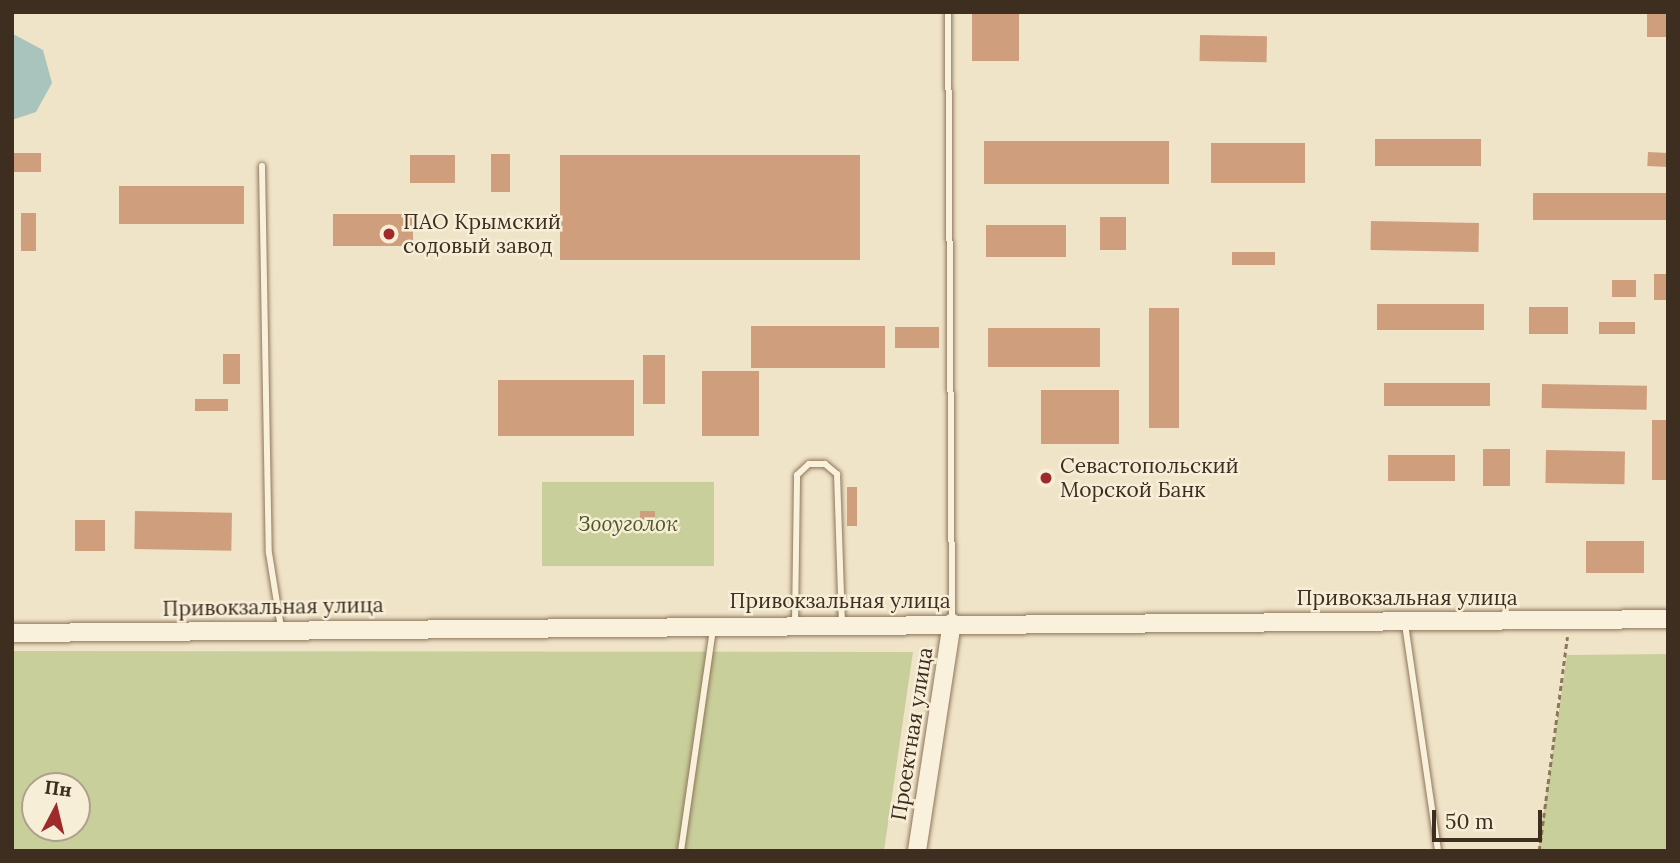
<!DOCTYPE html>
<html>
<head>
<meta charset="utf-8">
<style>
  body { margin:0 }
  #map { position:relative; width:1680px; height:863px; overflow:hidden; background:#f0e4c8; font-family:Lora,serif }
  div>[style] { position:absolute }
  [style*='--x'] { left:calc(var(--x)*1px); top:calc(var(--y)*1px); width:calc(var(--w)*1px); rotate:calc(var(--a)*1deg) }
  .green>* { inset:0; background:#c9cf9b; transform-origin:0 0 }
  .water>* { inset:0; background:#a9c4bc }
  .building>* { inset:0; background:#cf9f7d; transform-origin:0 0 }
  .path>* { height:2.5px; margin-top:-1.25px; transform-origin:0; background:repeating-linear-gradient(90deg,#8d765c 0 5px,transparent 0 8.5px) }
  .roads { filter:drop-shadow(0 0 2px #8d765c) drop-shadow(0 0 2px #8d765c) }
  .service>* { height:6px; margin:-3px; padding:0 3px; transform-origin:3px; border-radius:3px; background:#faf1dc }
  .secondary>* { height:18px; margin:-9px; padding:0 9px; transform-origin:9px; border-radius:9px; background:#faf1dc }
  .dots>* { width:19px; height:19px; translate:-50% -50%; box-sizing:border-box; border:4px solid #f7eed8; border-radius:50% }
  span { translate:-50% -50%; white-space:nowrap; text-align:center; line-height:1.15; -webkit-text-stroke:5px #f7eed8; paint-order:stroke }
  .poi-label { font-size:21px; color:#3d2e20 }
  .left { translate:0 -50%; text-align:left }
  .park-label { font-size:21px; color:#4d5a26; font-style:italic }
  .street-label { font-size:21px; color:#3d2e20 }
  .frame { position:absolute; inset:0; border:14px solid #3d2e20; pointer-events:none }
  .north { position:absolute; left:21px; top:772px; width:70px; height:70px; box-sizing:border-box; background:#f7eed8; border:2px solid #ada18e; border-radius:50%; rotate:7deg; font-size:19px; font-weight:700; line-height:28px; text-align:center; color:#3d2e20 }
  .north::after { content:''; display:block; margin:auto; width:24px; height:32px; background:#9e2a2b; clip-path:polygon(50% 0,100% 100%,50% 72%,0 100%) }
  .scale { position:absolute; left:1432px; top:810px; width:110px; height:32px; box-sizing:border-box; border:4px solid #3d2e20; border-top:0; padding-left:9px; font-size:21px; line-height:24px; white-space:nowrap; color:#3d2e20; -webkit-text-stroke:5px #f7eed8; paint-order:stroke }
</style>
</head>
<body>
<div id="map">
  <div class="green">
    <i style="left:542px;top:482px;width:172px;height:84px"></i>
    <i style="clip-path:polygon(evenodd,12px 651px,913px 652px,884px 851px,12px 851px,12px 651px,35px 786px,77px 786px,77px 828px,35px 828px,35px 786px)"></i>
    <i style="clip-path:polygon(1668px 654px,1668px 851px,1538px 851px,1567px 655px)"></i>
  </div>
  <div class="water">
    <i style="clip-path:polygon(13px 34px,43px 50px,52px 83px,36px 112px,12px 120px)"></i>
  </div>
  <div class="building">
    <i style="left:972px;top:12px;width:47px;height:49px"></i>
    <i style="left:1647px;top:12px;width:21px;height:25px"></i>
    <i style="left:1200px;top:35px;width:67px;height:26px;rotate:1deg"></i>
    <i style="left:1375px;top:139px;width:106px;height:27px"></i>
    <i style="left:984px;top:141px;width:185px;height:43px"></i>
    <i style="left:1211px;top:143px;width:94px;height:40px"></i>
    <i style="left:1648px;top:152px;width:20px;height:14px;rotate:3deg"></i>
    <i style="left:12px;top:153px;width:29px;height:19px"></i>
    <i style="left:491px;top:154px;width:19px;height:38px"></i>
    <i style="left:410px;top:155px;width:45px;height:28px"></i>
    <i style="left:560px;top:155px;width:300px;height:105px"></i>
    <i style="left:119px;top:186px;width:125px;height:38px"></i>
    <i style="left:1533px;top:193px;width:135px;height:27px"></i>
    <i style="left:21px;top:213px;width:15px;height:38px"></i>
    <i style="left:333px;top:214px;width:80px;height:32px"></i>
    <i style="left:1100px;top:217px;width:26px;height:33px"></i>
    <i style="left:1371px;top:221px;width:108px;height:29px;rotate:1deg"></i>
    <i style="left:986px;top:225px;width:80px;height:32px"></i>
    <i style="left:1232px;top:252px;width:43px;height:13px"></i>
    <i style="left:1654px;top:274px;width:14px;height:26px"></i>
    <i style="left:1612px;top:280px;width:24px;height:17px"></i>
    <i style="left:1377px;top:304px;width:107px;height:26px"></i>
    <i style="left:1529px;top:307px;width:39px;height:27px"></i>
    <i style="left:1149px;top:308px;width:30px;height:120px"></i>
    <i style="left:1599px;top:322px;width:36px;height:12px"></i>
    <i style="left:751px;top:326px;width:134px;height:42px"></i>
    <i style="left:895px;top:327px;width:44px;height:21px"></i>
    <i style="left:988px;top:328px;width:112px;height:39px"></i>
    <i style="left:223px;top:354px;width:17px;height:30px"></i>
    <i style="left:643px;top:355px;width:22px;height:49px"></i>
    <i style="left:702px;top:371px;width:57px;height:65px"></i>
    <i style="left:498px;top:380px;width:136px;height:56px"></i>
    <i style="left:1384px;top:383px;width:106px;height:23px"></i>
    <i style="left:1542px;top:384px;width:105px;height:24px;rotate:1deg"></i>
    <i style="left:1041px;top:390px;width:78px;height:54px"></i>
    <i style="left:195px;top:399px;width:33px;height:12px"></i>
    <i style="left:1652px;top:420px;width:16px;height:60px"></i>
    <i style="left:1483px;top:449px;width:27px;height:37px"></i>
    <i style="left:1546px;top:450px;width:79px;height:33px;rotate:1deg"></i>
    <i style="left:1388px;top:455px;width:67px;height:26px"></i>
    <i style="left:847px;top:487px;width:10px;height:39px"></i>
    <i style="left:135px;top:511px;width:97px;height:38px;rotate:1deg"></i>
    <i style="left:640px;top:511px;width:15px;height:19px"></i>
    <i style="left:75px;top:520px;width:30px;height:31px"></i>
    <i style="left:1586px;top:541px;width:58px;height:32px"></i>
  </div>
  <div class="path">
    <i style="--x:1539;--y:851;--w:216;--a:-82.5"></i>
  </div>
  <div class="roads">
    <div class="service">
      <i style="--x:948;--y:12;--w:609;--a:89.62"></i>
      <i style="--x:262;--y:166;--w:387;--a:89"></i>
      <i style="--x:269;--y:553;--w:76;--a:80.9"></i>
      <i style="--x:795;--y:623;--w:148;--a:-89.2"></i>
      <i style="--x:797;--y:475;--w:16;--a:-43"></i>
      <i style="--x:809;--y:464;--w:16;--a:0"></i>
      <i style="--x:825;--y:464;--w:16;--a:40"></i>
      <i style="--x:837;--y:474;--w:149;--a:88.1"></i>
      <i style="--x:1405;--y:624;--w:229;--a:81.7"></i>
      <i style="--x:681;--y:851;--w:223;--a:-81.8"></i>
    </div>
    <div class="secondary">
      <i style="--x:12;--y:633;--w:1656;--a:-0.48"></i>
      <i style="--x:917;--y:851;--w:231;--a:-81.3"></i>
    </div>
  </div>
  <div class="dots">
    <i style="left:389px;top:234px;background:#9e2a2b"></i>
    <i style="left:1046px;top:478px;background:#9e2a2b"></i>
  </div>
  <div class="poi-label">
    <span class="left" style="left:403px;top:234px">ПАО Крымский<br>содовый завод</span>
    <span class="left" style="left:1060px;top:478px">Севастопольский<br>Морской Банк</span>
  </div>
  <div class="park-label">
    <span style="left:628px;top:524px">Зооуголок</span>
  </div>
  <div class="street-label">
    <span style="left:1407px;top:598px">Привокзальная улица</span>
    <span style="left:840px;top:601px">Привокзальная улица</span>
    <span style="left:273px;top:607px;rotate:-1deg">Привокзальная улица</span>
    <span style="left:912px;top:734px;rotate:-81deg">Проектная улица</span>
  </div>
  <div class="frame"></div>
  <div class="north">Пн</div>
  <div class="scale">50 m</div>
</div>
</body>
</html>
